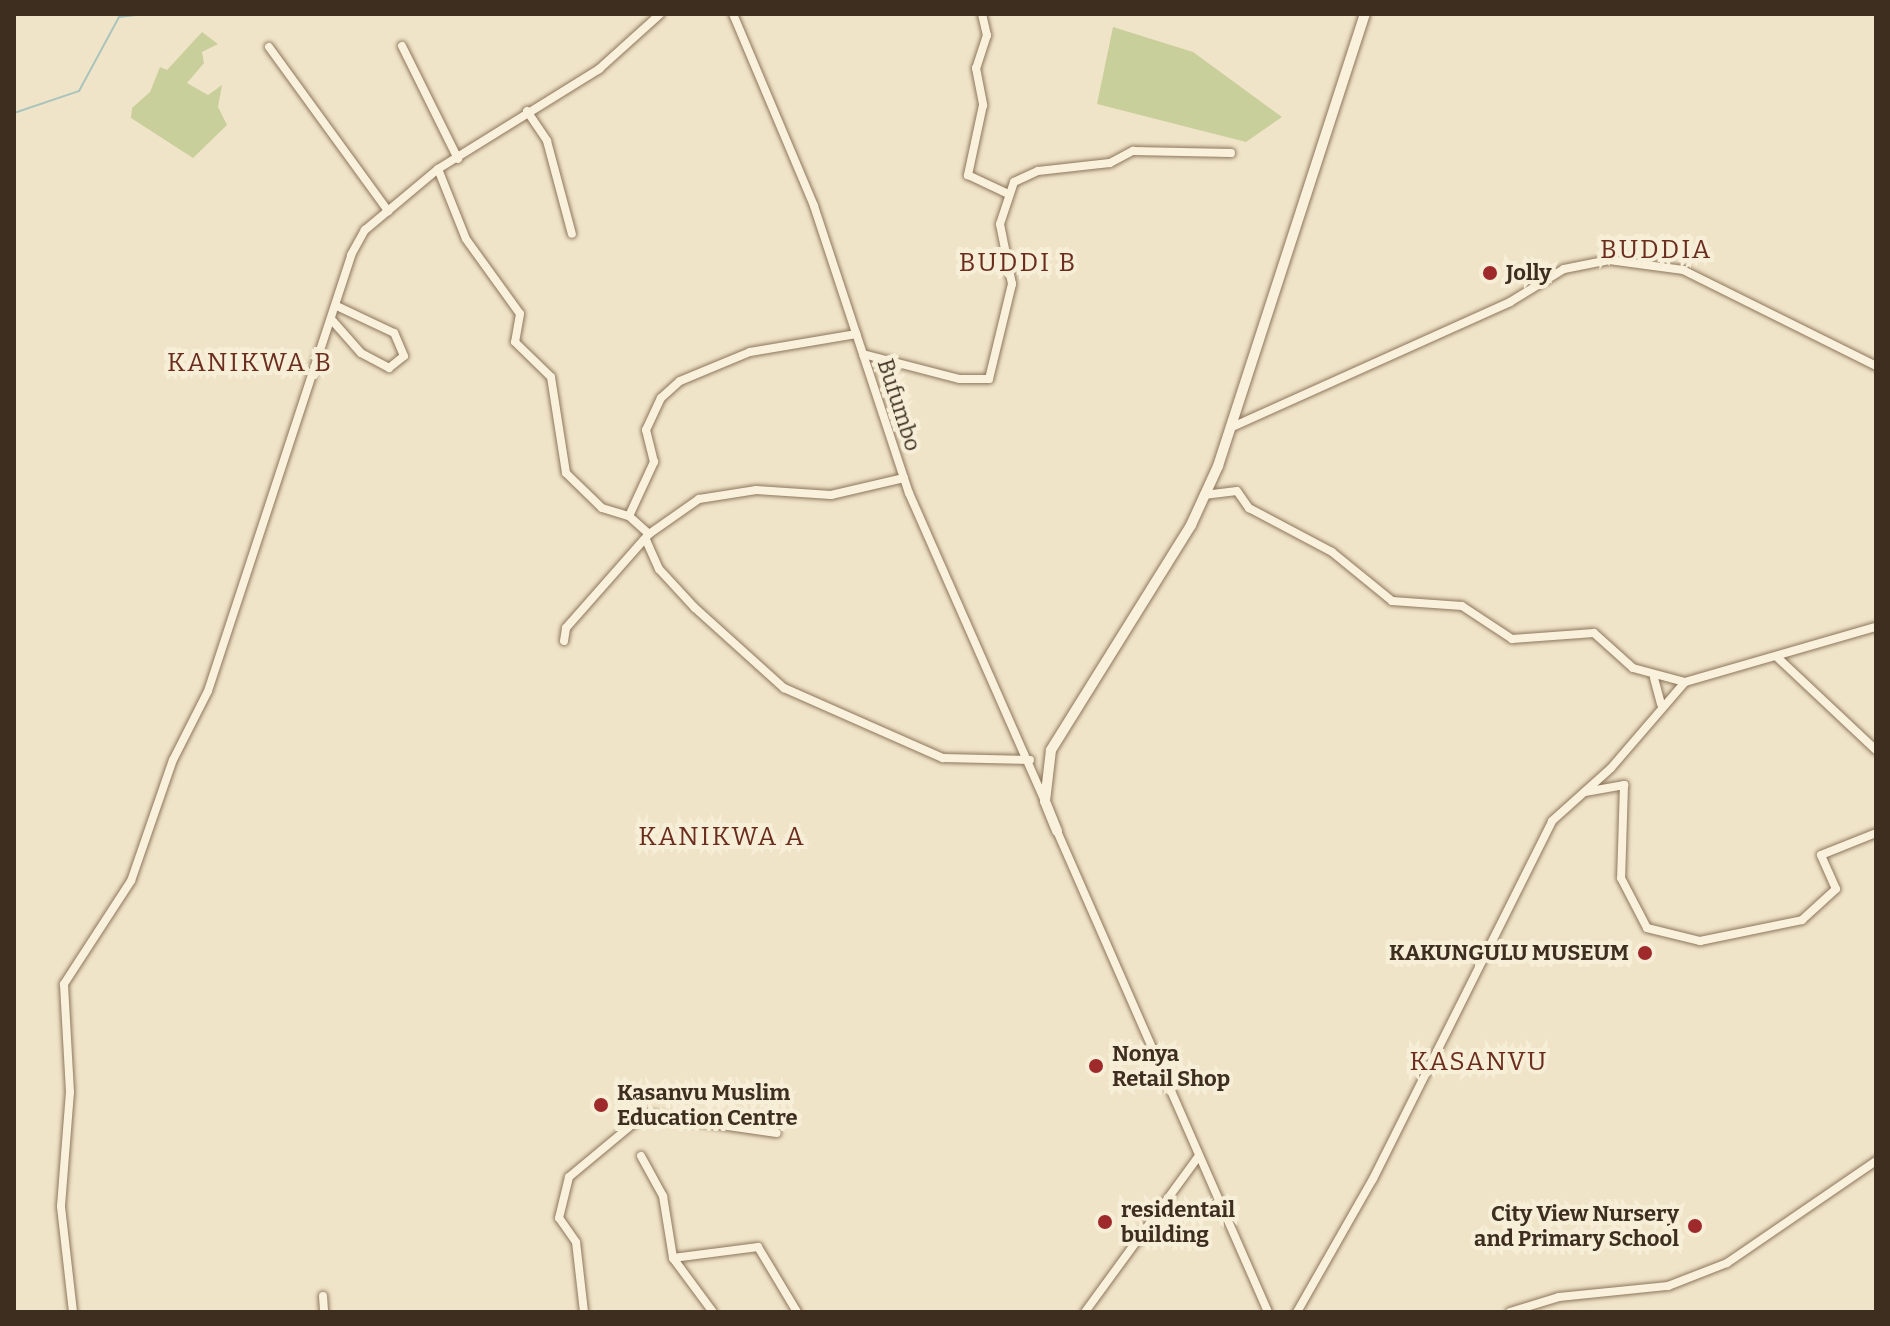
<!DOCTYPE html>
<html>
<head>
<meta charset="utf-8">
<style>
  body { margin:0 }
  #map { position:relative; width:1890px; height:1326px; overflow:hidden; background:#f0e4c8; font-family:Bitter,serif }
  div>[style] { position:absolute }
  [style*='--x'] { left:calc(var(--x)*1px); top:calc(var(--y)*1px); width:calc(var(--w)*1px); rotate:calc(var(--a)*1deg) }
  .green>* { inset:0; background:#c9cf9b }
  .stream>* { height:2px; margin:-1px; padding:0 1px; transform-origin:1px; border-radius:1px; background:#a9c4bc }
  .roads { filter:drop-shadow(0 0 2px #8d765c) drop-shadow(0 0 2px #8d765c) }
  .minor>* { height:8px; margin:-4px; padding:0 4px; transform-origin:4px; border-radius:4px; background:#faf1dc }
  .tertiary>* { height:10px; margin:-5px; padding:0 5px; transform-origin:5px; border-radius:5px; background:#faf1dc }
  .dots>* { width:22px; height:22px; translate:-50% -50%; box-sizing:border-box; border:4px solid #f7eed8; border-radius:50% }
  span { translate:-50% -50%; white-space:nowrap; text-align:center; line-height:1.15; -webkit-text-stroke:8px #f7eed8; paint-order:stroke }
  .poi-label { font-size:22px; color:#3d2e20; font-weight:700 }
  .left { translate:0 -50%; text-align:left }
  .right { translate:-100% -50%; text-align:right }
  .street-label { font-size:22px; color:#3d2e20 }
  .quarter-label { font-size:26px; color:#6b2e1e; letter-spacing:2px }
  .frame { position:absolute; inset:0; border:16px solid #3d2e20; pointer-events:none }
</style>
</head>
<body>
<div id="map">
  <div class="green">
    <i style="clip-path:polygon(1113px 27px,1193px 52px,1282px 117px,1246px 142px,1097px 104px)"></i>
    <i style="clip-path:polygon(202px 32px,218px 44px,202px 52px,204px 63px,187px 83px,208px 95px,222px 85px,218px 107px,227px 125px,193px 158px,131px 118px,132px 108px,150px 92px,160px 67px,167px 70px)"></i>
  </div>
  <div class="stream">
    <i style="--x:14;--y:113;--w:69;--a:-18.7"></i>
    <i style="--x:79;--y:91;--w:84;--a:-61.6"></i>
    <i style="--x:119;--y:17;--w:25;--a:-7"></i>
  </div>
  <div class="roads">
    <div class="minor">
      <i style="--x:733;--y:14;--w:208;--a:67.1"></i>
      <i style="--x:814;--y:206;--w:302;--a:71.7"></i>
      <i style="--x:909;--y:493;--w:337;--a:66.2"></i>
      <i style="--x:982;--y:14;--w:22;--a:77"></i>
      <i style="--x:987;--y:35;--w:35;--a:108"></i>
      <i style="--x:976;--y:68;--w:38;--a:79"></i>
      <i style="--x:983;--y:105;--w:72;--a:102.1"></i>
      <i style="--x:968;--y:175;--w:42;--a:25.3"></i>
      <i style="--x:402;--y:46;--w:126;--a:63.6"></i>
      <i style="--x:269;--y:47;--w:203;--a:54"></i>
      <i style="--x:527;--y:111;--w:36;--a:56"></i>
      <i style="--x:547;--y:141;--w:96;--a:75"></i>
      <i style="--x:438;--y:169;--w:75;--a:68.2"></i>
      <i style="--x:466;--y:239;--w:92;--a:54.2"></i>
      <i style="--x:520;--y:314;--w:28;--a:100"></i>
      <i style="--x:515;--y:342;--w:50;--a:44.2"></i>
      <i style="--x:551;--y:377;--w:97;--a:81.1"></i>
      <i style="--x:566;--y:473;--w:50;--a:44.2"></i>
      <i style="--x:602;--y:508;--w:28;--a:17"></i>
      <i style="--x:331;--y:319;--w:45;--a:48.6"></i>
      <i style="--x:361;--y:353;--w:32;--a:28"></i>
      <i style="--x:389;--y:368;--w:19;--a:-39"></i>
      <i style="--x:404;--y:356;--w:25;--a:-113"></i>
      <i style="--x:394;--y:333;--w:63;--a:-154.7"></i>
      <i style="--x:863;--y:354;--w:100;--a:14.5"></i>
      <i style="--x:960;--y:379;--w:29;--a:0"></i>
      <i style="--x:989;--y:379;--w:98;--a:-76.4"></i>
      <i style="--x:1012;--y:284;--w:61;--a:-101.3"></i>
      <i style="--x:1000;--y:224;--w:44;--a:-71.6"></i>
      <i style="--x:1014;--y:182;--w:26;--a:-25"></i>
      <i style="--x:1038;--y:171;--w:72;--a:-6.3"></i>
      <i style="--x:1110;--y:163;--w:26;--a:-28"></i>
      <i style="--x:1133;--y:151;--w:98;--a:1.2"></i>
      <i style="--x:1230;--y:428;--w:307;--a:-24.2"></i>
      <i style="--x:1510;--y:302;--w:63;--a:-31.4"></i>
      <i style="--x:1564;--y:269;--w:46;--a:-11.3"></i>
      <i style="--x:1609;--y:260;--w:75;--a:7.7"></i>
      <i style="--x:1683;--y:270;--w:216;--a:26.4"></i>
      <i style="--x:1204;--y:495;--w:33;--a:-7"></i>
      <i style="--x:1237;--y:491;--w:21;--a:55"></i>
      <i style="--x:1249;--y:508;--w:94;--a:27.9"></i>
      <i style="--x:1332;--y:552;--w:77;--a:39.2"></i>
      <i style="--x:1392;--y:601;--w:70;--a:4.1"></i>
      <i style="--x:1462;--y:606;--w:60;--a:33.4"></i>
      <i style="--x:1512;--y:639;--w:82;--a:-4.2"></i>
      <i style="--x:1594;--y:633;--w:52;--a:41.9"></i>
      <i style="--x:1633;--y:668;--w:54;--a:15.1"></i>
      <i style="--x:649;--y:534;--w:61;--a:-35"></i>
      <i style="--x:699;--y:499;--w:58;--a:-9"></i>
      <i style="--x:756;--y:490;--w:75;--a:3.8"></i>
      <i style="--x:831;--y:495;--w:75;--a:-13.1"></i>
      <i style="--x:646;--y:540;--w:32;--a:66"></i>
      <i style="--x:659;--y:569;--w:53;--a:47.3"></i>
      <i style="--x:695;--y:608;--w:120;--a:42"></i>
      <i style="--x:784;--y:688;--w:174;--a:23.8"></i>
      <i style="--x:943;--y:758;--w:87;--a:1.3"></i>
      <i style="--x:564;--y:641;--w:13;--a:-81"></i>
      <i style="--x:566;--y:628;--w:125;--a:-48.6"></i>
      <i style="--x:649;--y:534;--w:27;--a:-138"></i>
      <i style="--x:629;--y:516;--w:60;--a:-65.2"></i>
      <i style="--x:654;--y:462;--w:33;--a:-104"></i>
      <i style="--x:646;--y:430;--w:35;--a:-65"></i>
      <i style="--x:661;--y:398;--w:25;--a:-42"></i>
      <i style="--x:680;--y:381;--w:76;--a:-22.5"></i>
      <i style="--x:750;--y:352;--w:108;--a:-9.6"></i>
      <i style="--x:1778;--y:658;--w:134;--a:43.2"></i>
      <i style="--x:1654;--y:678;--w:27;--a:75"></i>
      <i style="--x:1585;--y:792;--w:40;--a:-10"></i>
      <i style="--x:1624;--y:785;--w:93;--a:91.8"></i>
      <i style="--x:1621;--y:878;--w:56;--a:62.5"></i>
      <i style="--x:1647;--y:928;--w:55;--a:13.8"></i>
      <i style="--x:1700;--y:941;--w:104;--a:-11.6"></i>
      <i style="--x:1802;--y:920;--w:46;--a:-42.4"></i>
      <i style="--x:1836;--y:889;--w:37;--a:-114"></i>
      <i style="--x:1821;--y:855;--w:59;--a:-21.8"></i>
      <i style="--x:1057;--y:831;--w:525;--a:66.31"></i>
      <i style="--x:641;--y:1156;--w:46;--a:61.2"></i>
      <i style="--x:663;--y:1196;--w:63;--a:80.8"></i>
      <i style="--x:673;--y:1258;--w:67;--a:53.5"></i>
      <i style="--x:673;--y:1258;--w:86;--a:-7.4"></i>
      <i style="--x:758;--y:1247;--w:76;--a:59"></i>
      <i style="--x:323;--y:1296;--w:16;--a:86"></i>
      <i style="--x:73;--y:1312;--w:107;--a:-96.5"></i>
      <i style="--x:61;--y:1206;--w:114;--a:-85.5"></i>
      <i style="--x:70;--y:1092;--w:108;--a:-93.2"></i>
      <i style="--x:64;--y:984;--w:123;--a:-57"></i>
      <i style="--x:131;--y:881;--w:128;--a:-70.9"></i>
      <i style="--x:173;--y:760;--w:77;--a:-63.1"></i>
      <i style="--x:208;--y:691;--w:459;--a:-71.8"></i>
      <i style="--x:351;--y:255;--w:29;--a:-61"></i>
      <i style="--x:365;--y:230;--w:95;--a:-39.9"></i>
      <i style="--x:438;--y:169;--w:190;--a:-31.8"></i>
      <i style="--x:599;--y:69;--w:82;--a:-42"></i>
      <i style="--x:584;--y:1312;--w:70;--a:-96.5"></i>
      <i style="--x:576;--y:1242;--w:29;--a:-125"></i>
      <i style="--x:559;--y:1218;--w:42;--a:-76.3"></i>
      <i style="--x:569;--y:1177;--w:99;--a:-39.7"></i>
      <i style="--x:645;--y:1114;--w:133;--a:8.2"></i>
      <i style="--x:1085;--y:1312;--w:192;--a:-53.9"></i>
      <i style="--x:1297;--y:1312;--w:153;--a:-60.3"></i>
      <i style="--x:1373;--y:1179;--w:400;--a:-63.4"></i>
      <i style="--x:1552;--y:821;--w:79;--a:-41.9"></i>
      <i style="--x:1611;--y:768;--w:113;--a:-49.3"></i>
      <i style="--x:1685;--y:682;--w:199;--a:-16.1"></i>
      <i style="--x:1510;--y:1312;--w:51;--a:-17"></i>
      <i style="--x:1559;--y:1297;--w:110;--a:-5.8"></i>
      <i style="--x:1668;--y:1286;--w:63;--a:-21.3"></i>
      <i style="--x:1727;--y:1263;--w:181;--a:-34.4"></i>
    </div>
    <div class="tertiary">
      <i style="--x:1057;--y:831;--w:32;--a:-112"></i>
      <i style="--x:1045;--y:801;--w:51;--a:-83.3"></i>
      <i style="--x:1051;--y:750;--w:265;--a:-58.1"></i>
      <i style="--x:1191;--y:525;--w:65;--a:-65.4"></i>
      <i style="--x:1218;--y:466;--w:475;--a:-72"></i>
    </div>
  </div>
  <div class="dots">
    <i style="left:1490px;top:273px;background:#9e2a2b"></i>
    <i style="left:1645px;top:953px;background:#9e2a2b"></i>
    <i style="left:1096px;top:1066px;background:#9e2a2b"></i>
    <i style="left:601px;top:1105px;background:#9e2a2b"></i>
    <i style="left:1105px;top:1222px;background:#9e2a2b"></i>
    <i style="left:1695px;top:1226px;background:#9e2a2b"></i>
  </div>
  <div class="poi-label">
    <span class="left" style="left:1506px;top:273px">Jolly</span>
    <span class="right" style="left:1629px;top:953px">KAKUNGULU MUSEUM</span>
    <span class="left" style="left:1112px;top:1066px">Nonya<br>Retail Shop</span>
    <span class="left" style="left:617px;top:1105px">Kasanvu Muslim<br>Education Centre</span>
    <span class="left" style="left:1121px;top:1222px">residentail<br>building</span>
    <span class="right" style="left:1679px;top:1226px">City View Nursery<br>and Primary School</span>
  </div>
  <div class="street-label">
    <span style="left:899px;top:405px;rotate:72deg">Bufumbo</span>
  </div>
  <div class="quarter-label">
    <span style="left:1656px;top:250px">BUDDIA</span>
    <span style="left:1018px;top:263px">BUDDI B</span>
    <span style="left:250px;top:363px">KANIKWA B</span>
    <span style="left:722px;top:837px">KANIKWA A</span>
    <span style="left:1479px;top:1062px">KASANVU</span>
  </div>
  <div class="frame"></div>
</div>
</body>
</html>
